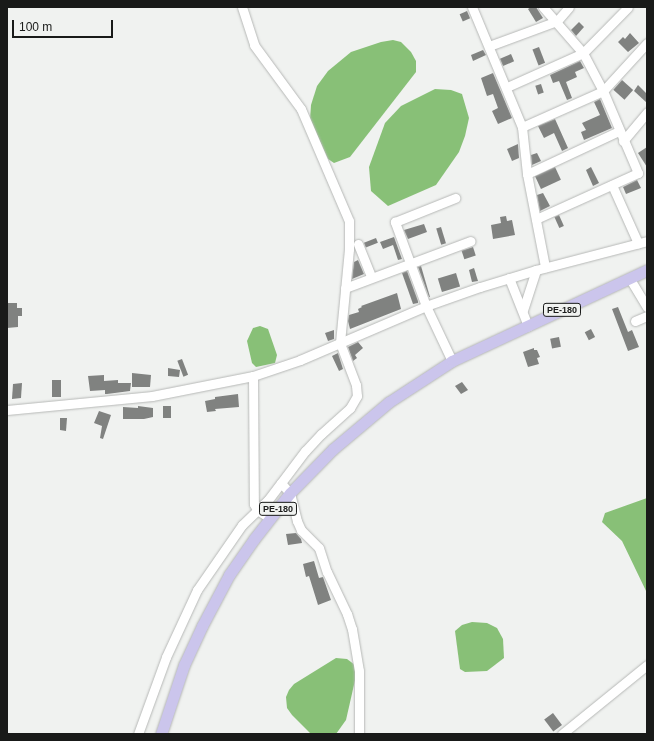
<!DOCTYPE html>
<html>
<head>
<meta charset="utf-8">
<style>
  body { margin:0 }
  #map { position:relative; width:654px; height:741px; overflow:hidden; background:#f0f2f0; font-family:Helvetica,sans-serif }
  div>[style] { position:absolute }
  [style*='--x'] { left:calc(var(--x)*1px); top:calc(var(--y)*1px); width:calc(var(--w)*1px); rotate:calc(var(--a)*1deg) }
  .water>* { inset:0; background:#88c077 }
  .building>* { inset:0; background:#808280; transform-origin:0 0 }
  .roads { filter:drop-shadow(0 0 1px #b6b8b6) drop-shadow(0 0 1px #b6b8b6) }
  .minor>* { height:9px; margin:-4.5px; padding:0 4.5px; transform-origin:4.5px; border-radius:4.5px; background:#fff }
  .major>* { height:11px; margin:-5.5px; padding:0 5.5px; transform-origin:5.5px; border-radius:5.5px; background:#cbc5ec }
  span { translate:-50% -50%; white-space:nowrap; text-align:center; line-height:1.15; -webkit-text-stroke:3px #f0f2f0; paint-order:stroke }
  .shield-label span { padding:1px 3px; background:#f0f2f0; border:1px solid; border-radius:3px; -webkit-text-stroke-width:0 }
  .shield-label { font-size:9px; color:#191a19; font-weight:700 }
  .frame { position:absolute; inset:0; border:8px solid #191a19; pointer-events:none }
  .scale { position:absolute; left:12px; top:20px; width:101px; height:18px; box-sizing:border-box; border:2px solid #191a19; border-top:0; padding-left:5px; font-size:12px; line-height:14px; white-space:nowrap; color:#191a19; -webkit-text-stroke:3px #f0f2f0; paint-order:stroke }
</style>
</head>
<body>
<div id="map">
  <div class="water">
    <i style="clip-path:polygon(393px 40px,401px 42px,411px 52px,416px 61px,416px 72px,350px 157px,334px 163px,328px 159px,310px 120px,311px 105px,317px 86px,328px 71px,351px 52px,381px 42px)"></i>
    <i style="clip-path:polygon(435px 89px,451px 90px,462px 94px,469px 118px,465px 136px,459px 152px,436px 185px,388px 206px,371px 191px,369px 167px,385px 123px,401px 106px)"></i>
    <i style="clip-path:polygon(260px 326px,268px 329px,277px 355px,275px 363px,256px 367px,252px 363px,247px 341px,253px 328px)"></i>
    <i style="clip-path:polygon(647px 498px,647px 593px,622px 541px,602px 522px,605px 513px)"></i>
    <i style="clip-path:polygon(472px 622px,487px 623px,497px 628px,503px 639px,504px 658px,487px 671px,465px 672px,460px 669px,455px 631px,462px 625px)"></i>
    <i style="clip-path:polygon(336px 658px,347px 659px,355px 665px,356px 676px,346px 720px,336px 734px,311px 734px,292px 715px,287px 708px,286px 697px,289px 690px,294px 684px)"></i>
  </div>
  <div class="building">
    <i style="clip-path:polygon(531px 7px,536px 7px,543px 18px,536px 22px,528px 9px)"></i>
    <i style="left:467px;top:11px;width:8px;height:8px;rotate:67deg"></i>
    <i style="clip-path:polygon(579px 22px,584px 27px,576px 36px,571px 30px)"></i>
    <i style="clip-path:polygon(630px 33px,639px 43px,628px 52px,618px 42px,623px 37px,625px 39px)"></i>
    <i style="left:539px;top:47px;width:17px;height:7px;rotate:69deg"></i>
    <i style="clip-path:polygon(483px 50px,486px 55px,473px 61px,471px 55px)"></i>
    <i style="left:511px;top:54px;width:8px;height:12px;rotate:67deg"></i>
    <i style="clip-path:polygon(580px 61px,584px 68px,575px 72px,577px 77px,566px 82px,572px 98px,567px 100px,559px 81px,553px 83px,550px 75px)"></i>
    <i style="clip-path:polygon(493px 73px,512px 118px,498px 124px,492px 111px,498px 108px,493px 94px,487px 96px,481px 78px)"></i>
    <i style="left:622px;top:80px;width:15px;height:13px;rotate:42deg"></i>
    <i style="left:541px;top:84px;width:9px;height:6px;rotate:72deg"></i>
    <i style="clip-path:polygon(638px 85px,647px 94px,647px 103px,634px 91px)"></i>
    <i style="clip-path:polygon(600px 99px,612px 128px,584px 140px,581px 132px,586px 130px,582px 123px,600px 115px,594px 102px)"></i>
    <i style="clip-path:polygon(555px 119px,568px 148px,562px 151px,554px 133px,544px 138px,538px 126px)"></i>
    <i style="clip-path:polygon(518px 144px,519px 158px,512px 161px,507px 149px)"></i>
    <i style="clip-path:polygon(647px 147px,647px 167px,638px 153px)"></i>
    <i style="clip-path:polygon(537px 153px,541px 161px,532px 165px,531px 155px)"></i>
    <i style="left:555px;top:167px;width:14px;height:22px;rotate:65deg"></i>
    <i style="clip-path:polygon(591px 167px,599px 183px,593px 186px,586px 170px)"></i>
    <i style="clip-path:polygon(637px 180px,641px 188px,626px 194px,623px 187px)"></i>
    <i style="clip-path:polygon(543px 193px,550px 206px,540px 211px,537px 195px)"></i>
    <i style="left:559px;top:215px;width:12px;height:5px;rotate:66deg"></i>
    <i style="clip-path:polygon(506px 216px,507px 221px,512px 220px,515px 235px,493px 239px,491px 225px,501px 223px,500px 217px)"></i>
    <i style="clip-path:polygon(424px 224px,427px 232px,408px 239px,404px 230px)"></i>
    <i style="left:441px;top:227px;width:17px;height:5px;rotate:73deg"></i>
    <i style="clip-path:polygon(394px 237px,402px 259px,398px 260px,393px 245px,383px 249px,380px 242px)"></i>
    <i style="left:376px;top:238px;width:5px;height:13px;rotate:68deg"></i>
    <i style="left:473px;top:247px;width:9px;height:12px;rotate:72deg"></i>
    <i style="clip-path:polygon(358px 260px,364px 274px,352px 279px,354px 262px)"></i>
    <i style="clip-path:polygon(421px 266px,430px 297px,429px 297px,418px 267px)"></i>
    <i style="clip-path:polygon(474px 268px,478px 281px,472px 282px,469px 270px)"></i>
    <i style="clip-path:polygon(407px 271px,418px 301px,418px 303px,413px 304px,402px 273px)"></i>
    <i style="left:456px;top:273px;width:14px;height:19px;rotate:73deg"></i>
    <i style="clip-path:polygon(397px 293px,401px 309px,350px 329px,348px 321px,349px 315px,359px 312px,358px 309px,362px 307px,361px 306px)"></i>
    <i style="clip-path:polygon(7px 303px,17px 303px,17px 308px,22px 308px,22px 316px,18px 316px,18px 327px,7px 328px)"></i>
    <i style="clip-path:polygon(618px 307px,628px 332px,632px 330px,639px 347px,628px 351px,612px 309px)"></i>
    <i style="left:591px;top:329px;width:9px;height:7px;rotate:63deg"></i>
    <i style="clip-path:polygon(334px 330px,334px 339px,328px 341px,325px 333px)"></i>
    <i style="left:559px;top:337px;width:10px;height:9px;rotate:79deg"></i>
    <i style="clip-path:polygon(358px 342px,363px 348px,355px 355px,357px 358px,353px 361px,348px 347px)"></i>
    <i style="clip-path:polygon(534px 348px,534px 350px,537px 350px,540px 357px,537px 358px,539px 364px,528px 367px,523px 352px)"></i>
    <i style="clip-path:polygon(338px 353px,343px 369px,339px 371px,332px 356px)"></i>
    <i style="left:182px;top:359px;width:17px;height:5px;rotate:69deg"></i>
    <i style="clip-path:polygon(168px 368px,180px 370px,179px 377px,168px 376px)"></i>
    <i style="clip-path:polygon(132px 373px,151px 375px,150px 387px,132px 387px)"></i>
    <i style="clip-path:polygon(104px 375px,104px 381px,118px 380px,118px 383px,131px 383px,130px 391px,107px 394px,105px 394px,105px 390px,90px 391px,88px 376px)"></i>
    <i style="left:52px;top:380px;width:9px;height:17px"></i>
    <i style="clip-path:polygon(462px 382px,468px 390px,461px 394px,455px 386px)"></i>
    <i style="clip-path:polygon(22px 383px,21px 398px,12px 399px,13px 384px)"></i>
    <i style="clip-path:polygon(238px 394px,239px 407px,215px 409px,216px 411px,207px 412px,205px 401px,215px 399px,215px 397px)"></i>
    <i style="clip-path:polygon(138px 406px,153px 408px,153px 417px,144px 419px,123px 419px,123px 407px,138px 408px)"></i>
    <i style="left:163px;top:406px;width:8px;height:12px"></i>
    <i style="clip-path:polygon(99px 411px,111px 415px,103px 439px,100px 438px,102px 426px,94px 423px)"></i>
    <i style="clip-path:polygon(60px 418px,67px 418px,66px 431px,60px 430px)"></i>
    <i style="clip-path:polygon(296px 533px,301px 539px,302px 543px,288px 545px,286px 534px)"></i>
    <i style="clip-path:polygon(314px 561px,319px 578px,323px 577px,331px 600px,318px 605px,309px 576px,306px 577px,303px 564px)"></i>
    <i style="left:553px;top:713px;width:15px;height:11px;rotate:53deg"></i>
  </div>
  <div class="roads">
    <div class="minor">
      <i style="--x:242;--y:7;--w:40;--a:72"></i>
      <i style="--x:254;--y:45;--w:79;--a:53.7"></i>
      <i style="--x:301;--y:109;--w:122;--a:66.8"></i>
      <i style="--x:349;--y:221;--w:28;--a:90"></i>
      <i style="--x:349;--y:249;--w:94;--a:95.5"></i>
      <i style="--x:340;--y:343;--w:45;--a:69.1"></i>
      <i style="--x:356;--y:385;--w:11;--a:85"></i>
      <i style="--x:357;--y:396;--w:14;--a:120"></i>
      <i style="--x:350;--y:408;--w:39;--a:138"></i>
      <i style="--x:321;--y:434;--w:23;--a:133"></i>
      <i style="--x:305;--y:451;--w:40;--a:127"></i>
      <i style="--x:281;--y:483;--w:13;--a:48"></i>
      <i style="--x:290;--y:493;--w:29;--a:76"></i>
      <i style="--x:297;--y:521;--w:10;--a:66"></i>
      <i style="--x:301;--y:530;--w:25;--a:45"></i>
      <i style="--x:319;--y:548;--w:25;--a:72"></i>
      <i style="--x:327;--y:572;--w:47;--a:64.5"></i>
      <i style="--x:347;--y:614;--w:16;--a:72"></i>
      <i style="--x:352;--y:629;--w:43;--a:80.5"></i>
      <i style="--x:359;--y:671;--w:63;--a:90"></i>
      <i style="--x:472;--y:7;--w:130;--a:67.4"></i>
      <i style="--x:522;--y:127;--w:47;--a:83.9"></i>
      <i style="--x:527;--y:174;--w:95;--a:79"></i>
      <i style="--x:489;--y:46;--w:72;--a:-20.2"></i>
      <i style="--x:557;--y:21;--w:18;--a:-49"></i>
      <i style="--x:507;--y:87;--w:83;--a:-24.1"></i>
      <i style="--x:583;--y:53;--w:64;--a:-45.6"></i>
      <i style="--x:522;--y:127;--w:89;--a:-24"></i>
      <i style="--x:603;--y:91;--w:65;--a:-47.5"></i>
      <i style="--x:623;--y:141;--w:38;--a:-50"></i>
      <i style="--x:527;--y:174;--w:102;--a:-25.1"></i>
      <i style="--x:612;--y:185;--w:64;--a:65.9"></i>
      <i style="--x:536;--y:219;--w:112;--a:-24.3"></i>
      <i style="--x:638;--y:173;--w:89;--a:-113.1"></i>
      <i style="--x:603;--y:91;--w:43;--a:-117.8"></i>
      <i style="--x:583;--y:53;--w:61;--a:-131"></i>
      <i style="--x:358;--y:244;--w:35;--a:68"></i>
      <i style="--x:509;--y:278;--w:52;--a:68.4"></i>
      <i style="--x:630;--y:279;--w:33;--a:59"></i>
      <i style="--x:345;--y:288;--w:134;--a:-20.5"></i>
      <i style="--x:523;--y:310;--w:42;--a:-72"></i>
      <i style="--x:635;--y:321;--w:13;--a:-23"></i>
      <i style="--x:452;--y:361;--w:61;--a:-115.3"></i>
      <i style="--x:426;--y:306;--w:90;--a:-110.3"></i>
      <i style="--x:395;--y:222;--w:65;--a:-21.8"></i>
      <i style="--x:253;--y:376;--w:128;--a:89.6"></i>
      <i style="--x:254;--y:504;--w:7;--a:63"></i>
      <i style="--x:257;--y:510;--w:15;--a:32"></i>
      <i style="--x:7;--y:410;--w:146;--a:-5.5"></i>
      <i style="--x:152;--y:396;--w:103;--a:-11.2"></i>
      <i style="--x:253;--y:376;--w:50;--a:-18.8"></i>
      <i style="--x:300;--y:360;--w:137;--a:-23.2"></i>
      <i style="--x:426;--y:306;--w:57;--a:-19.4"></i>
      <i style="--x:480;--y:287;--w:59;--a:-16.9"></i>
      <i style="--x:536;--y:270;--w:115;--a:-14.6"></i>
      <i style="--x:138;--y:734;--w:82;--a:-70"></i>
      <i style="--x:166;--y:657;--w:74;--a:-65.2"></i>
      <i style="--x:197;--y:590;--w:79;--a:-55.3"></i>
      <i style="--x:242;--y:525;--w:36;--a:-44"></i>
      <i style="--x:268;--y:500;--w:21;--a:-53"></i>
      <i style="--x:562;--y:734;--w:109;--a:-39.1"></i>
    </div>
    <div class="major">
      <i style="--x:161;--y:734;--w:73;--a:-71.6"></i>
      <i style="--x:184;--y:665;--w:43;--a:-65.2"></i>
      <i style="--x:202;--y:626;--w:58;--a:-62.1"></i>
      <i style="--x:229;--y:575;--w:44;--a:-55.2"></i>
      <i style="--x:254;--y:539;--w:58;--a:-52"></i>
      <i style="--x:290;--y:493;--w:62;--a:-45.7"></i>
      <i style="--x:333;--y:449;--w:73;--a:-40"></i>
      <i style="--x:389;--y:402;--w:75;--a:-33.1"></i>
      <i style="--x:452;--y:361;--w:215;--a:-25"></i>
    </div>
  </div>
  <div class="shield-label">
    <span style="left:562px;top:310px">PE-180</span>
    <span style="left:278px;top:509px">PE-180</span>
  </div>
  <div class="frame"></div>
  <div class="scale">100 m</div>
</div>
</body>
</html>
